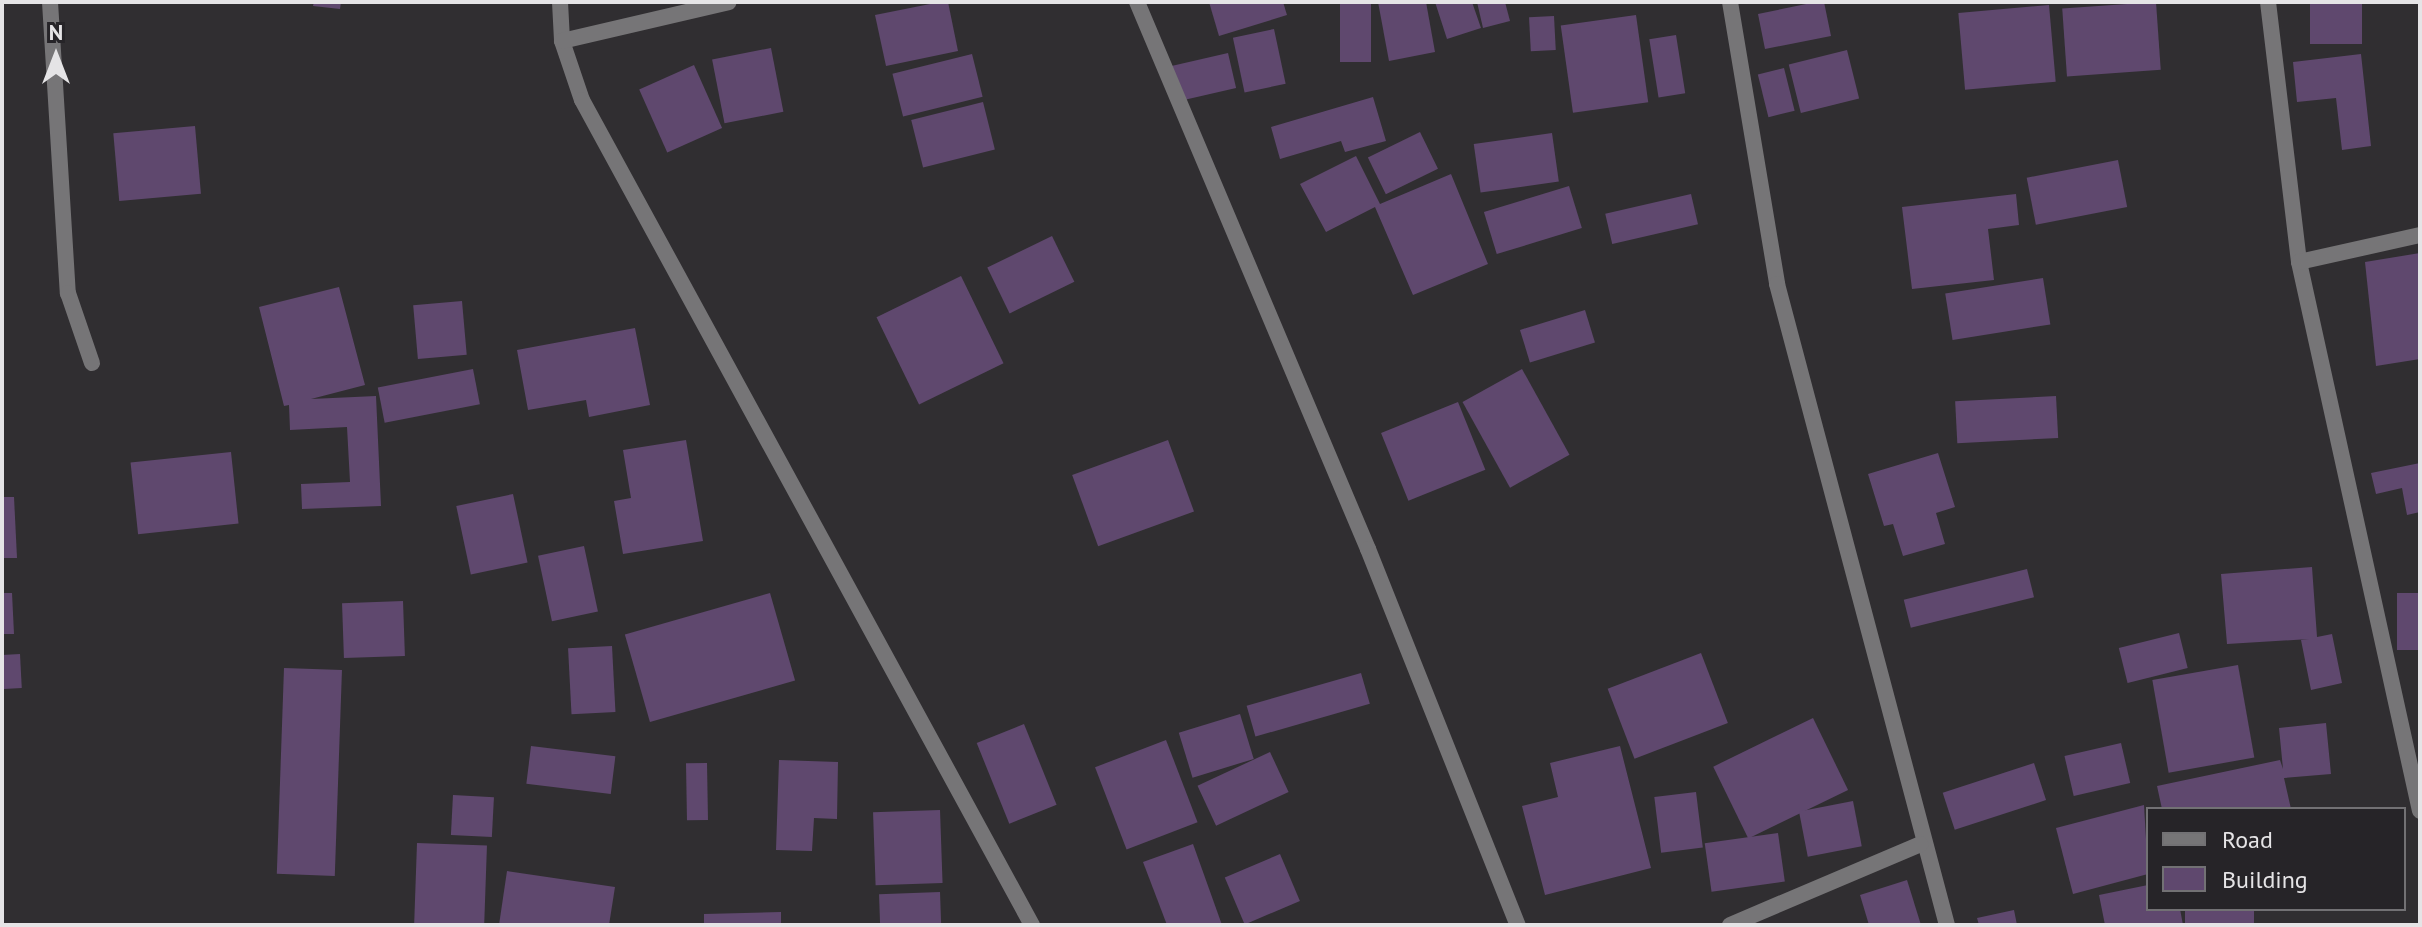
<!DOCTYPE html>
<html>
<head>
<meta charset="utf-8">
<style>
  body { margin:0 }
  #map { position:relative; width:2422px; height:927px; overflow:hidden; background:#302e31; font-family:"PT Sans",sans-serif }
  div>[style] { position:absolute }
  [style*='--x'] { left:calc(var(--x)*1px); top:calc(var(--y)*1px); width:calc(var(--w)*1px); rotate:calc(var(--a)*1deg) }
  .building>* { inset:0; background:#5f486e; transform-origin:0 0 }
  .street>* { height:16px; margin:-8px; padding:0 8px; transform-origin:8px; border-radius:8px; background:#767577 }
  span { translate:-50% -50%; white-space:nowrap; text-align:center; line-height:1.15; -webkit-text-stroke:8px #262428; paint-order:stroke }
  .frame { position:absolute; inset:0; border:4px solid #e5e4e6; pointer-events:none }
  .legend { position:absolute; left:2146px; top:807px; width:260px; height:104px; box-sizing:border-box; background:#262428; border:2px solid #727174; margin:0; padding:10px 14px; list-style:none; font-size:24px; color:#e5e4e6 }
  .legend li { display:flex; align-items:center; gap:16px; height:40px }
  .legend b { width:40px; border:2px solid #727174 }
  .north { position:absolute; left:16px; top:16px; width:80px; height:80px; -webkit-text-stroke:6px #262428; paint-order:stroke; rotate:0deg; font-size:22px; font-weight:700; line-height:32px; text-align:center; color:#e5e4e6 }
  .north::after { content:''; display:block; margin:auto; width:28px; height:36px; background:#e5e4e6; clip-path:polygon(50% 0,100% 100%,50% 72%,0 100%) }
</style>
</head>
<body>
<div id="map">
  <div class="building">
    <i style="clip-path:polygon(314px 2px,341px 2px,340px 9px,313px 6px)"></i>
    <i style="clip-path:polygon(940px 2px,948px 2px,958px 51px,886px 66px,875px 15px)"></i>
    <i style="clip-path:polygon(1209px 2px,1283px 2px,1287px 15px,1219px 36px)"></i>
    <i style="left:1340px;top:2px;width:31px;height:60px"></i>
    <i style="clip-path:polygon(1378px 2px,1426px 2px,1435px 52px,1389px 61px)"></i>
    <i style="clip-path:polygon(1435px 2px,1472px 2px,1481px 28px,1447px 39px)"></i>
    <i style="clip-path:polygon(1477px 2px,1505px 2px,1510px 21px,1483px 28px)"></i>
    <i style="clip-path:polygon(1816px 2px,1824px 2px,1831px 36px,1765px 49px,1758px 14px)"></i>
    <i style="left:2156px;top:2px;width:68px;height:94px;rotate:86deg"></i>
    <i style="left:2310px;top:2px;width:52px;height:42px"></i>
    <i style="left:2049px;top:5px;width:77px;height:91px;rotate:85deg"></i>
    <i style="left:1636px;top:15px;width:88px;height:76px;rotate:82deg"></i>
    <i style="left:1554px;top:16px;width:34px;height:25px;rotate:87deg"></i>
    <i style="left:1274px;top:29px;width:56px;height:42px;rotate:78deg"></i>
    <i style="left:1676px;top:35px;width:59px;height:27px;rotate:81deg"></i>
    <i style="left:771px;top:48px;width:65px;height:60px;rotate:79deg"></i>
    <i style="left:1847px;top:50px;width:50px;height:60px;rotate:76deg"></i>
    <i style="left:1228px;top:53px;width:36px;height:58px;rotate:77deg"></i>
    <i style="left:972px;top:54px;width:44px;height:82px;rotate:76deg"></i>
    <i style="clip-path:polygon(2361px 54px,2371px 146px,2342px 150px,2336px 98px,2297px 102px,2293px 62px)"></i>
    <i style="left:694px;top:65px;width:69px;height:60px;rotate:66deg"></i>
    <i style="left:1784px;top:68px;width:44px;height:27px;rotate:76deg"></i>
    <i style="clip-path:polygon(1373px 97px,1386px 141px,1345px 152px,1341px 141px,1280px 159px,1271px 127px)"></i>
    <i style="left:983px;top:102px;width:49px;height:74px;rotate:76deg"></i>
    <i style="left:195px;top:126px;width:68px;height:82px;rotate:85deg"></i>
    <i style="left:1420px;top:132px;width:41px;height:58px;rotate:64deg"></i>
    <i style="left:1552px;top:133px;width:49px;height:79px;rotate:82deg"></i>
    <i style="clip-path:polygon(1356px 156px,1380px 204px,1451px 174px,1488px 264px,1413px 295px,1375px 207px,1326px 232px,1300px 184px)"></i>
    <i style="left:2118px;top:160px;width:48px;height:93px;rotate:79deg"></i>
    <i style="left:1569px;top:186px;width:44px;height:89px;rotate:73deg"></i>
    <i style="left:1691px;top:194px;width:31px;height:88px;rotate:77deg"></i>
    <i style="clip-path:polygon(2016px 194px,2019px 225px,1988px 229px,1994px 280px,1912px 289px,1902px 207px)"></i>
    <i style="left:1052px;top:236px;width:51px;height:72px;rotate:64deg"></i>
    <i style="clip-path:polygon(2420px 253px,2420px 359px,2376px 366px,2365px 262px)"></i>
    <i style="left:961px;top:276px;width:97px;height:94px;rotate:64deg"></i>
    <i style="left:2043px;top:278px;width:47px;height:99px;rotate:81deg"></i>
    <i style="clip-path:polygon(339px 287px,365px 385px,311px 399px,376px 396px,381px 506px,302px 509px,301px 484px,350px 482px,347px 427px,290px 430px,289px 405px,284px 406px,259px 307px)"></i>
    <i style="left:462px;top:301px;width:54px;height:49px;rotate:85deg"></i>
    <i style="left:1585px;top:310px;width:34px;height:68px;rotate:73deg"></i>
    <i style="clip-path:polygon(635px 328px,650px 405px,589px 417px,586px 400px,528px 410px,517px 350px)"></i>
    <i style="left:473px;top:369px;width:36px;height:97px;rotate:79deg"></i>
    <i style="left:1522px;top:369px;width:98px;height:68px;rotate:61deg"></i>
    <i style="left:2056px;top:396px;width:42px;height:101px;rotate:87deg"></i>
    <i style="left:1458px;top:402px;width:73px;height:83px;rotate:68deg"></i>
    <i style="clip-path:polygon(686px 440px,703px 541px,623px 554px,614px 501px,631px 498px,623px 450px)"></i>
    <i style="left:1168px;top:440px;width:76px;height:102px;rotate:70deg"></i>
    <i style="left:231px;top:452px;width:72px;height:101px;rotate:84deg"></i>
    <i style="clip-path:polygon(1938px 453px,1955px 507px,1936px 513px,1945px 544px,1903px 556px,1893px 524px,1884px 526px,1868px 474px)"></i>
    <i style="clip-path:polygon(2420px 463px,2420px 512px,2407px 515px,2402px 488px,2376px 494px,2371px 473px)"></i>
    <i style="left:513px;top:494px;width:70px;height:58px;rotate:78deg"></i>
    <i style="clip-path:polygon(2px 497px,14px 497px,17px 558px,2px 558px)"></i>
    <i style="left:584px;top:546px;width:67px;height:47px;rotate:78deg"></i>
    <i style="clip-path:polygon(2312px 567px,2317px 637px,2332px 634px,2342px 683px,2311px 690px,2301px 640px,2309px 639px,2227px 644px,2221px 574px)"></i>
    <i style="left:2027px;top:569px;width:29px;height:127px;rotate:76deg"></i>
    <i style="clip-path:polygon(2px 593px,12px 593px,14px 634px,2px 634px)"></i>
    <i style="left:770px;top:593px;width:91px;height:151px;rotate:74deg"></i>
    <i style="left:2420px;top:593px;width:57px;height:23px;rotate:90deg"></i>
    <i style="left:403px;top:601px;width:55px;height:61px;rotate:88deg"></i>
    <i style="left:2179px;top:633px;width:36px;height:62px;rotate:76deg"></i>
    <i style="left:612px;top:646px;width:66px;height:44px;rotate:87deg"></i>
    <i style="left:1701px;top:653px;width:75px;height:100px;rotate:69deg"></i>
    <i style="left:20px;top:654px;width:34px;height:18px;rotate:87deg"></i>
    <i style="left:2238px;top:665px;width:94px;height:87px;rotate:80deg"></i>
    <i style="left:284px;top:668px;width:58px;height:206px;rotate:2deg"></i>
    <i style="left:1361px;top:673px;width:32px;height:119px;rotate:74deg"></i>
    <i style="left:1240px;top:714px;width:47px;height:64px;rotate:73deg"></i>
    <i style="left:1813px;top:718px;width:80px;height:111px;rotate:64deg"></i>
    <i style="clip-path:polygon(2326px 723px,2331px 774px,2284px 778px,2291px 809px,2162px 809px,2157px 786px,2280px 760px,2283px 769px,2279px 728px)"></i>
    <i style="left:1024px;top:724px;width:87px;height:51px;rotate:68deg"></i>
    <i style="left:1166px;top:740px;width:88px;height:76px;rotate:69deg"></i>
    <i style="left:2121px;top:743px;width:41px;height:58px;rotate:77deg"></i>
    <i style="left:531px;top:746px;width:85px;height:38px;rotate:7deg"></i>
    <i style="clip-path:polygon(1620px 746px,1651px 868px,1545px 895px,1522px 806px,1558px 797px,1550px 763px)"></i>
    <i style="left:1270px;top:752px;width:44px;height:80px;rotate:65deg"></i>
    <i style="clip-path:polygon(779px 760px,838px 762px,837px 819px,814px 818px,812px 851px,776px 850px)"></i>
    <i style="left:707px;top:763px;width:57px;height:21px;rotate:89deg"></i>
    <i style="left:2034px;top:763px;width:39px;height:96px;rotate:72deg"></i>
    <i style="left:1696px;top:792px;width:56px;height:42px;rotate:83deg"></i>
    <i style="left:453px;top:795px;width:41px;height:40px;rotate:3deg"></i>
    <i style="left:1853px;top:801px;width:46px;height:55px;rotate:79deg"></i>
    <i style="clip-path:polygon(2144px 805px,2148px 874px,2073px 894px,2056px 828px)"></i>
    <i style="left:940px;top:810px;width:73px;height:67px;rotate:88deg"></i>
    <i style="left:1778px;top:833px;width:49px;height:74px;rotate:82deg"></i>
    <i style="left:417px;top:843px;width:70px;height:82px;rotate:2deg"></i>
    <i style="clip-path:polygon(1193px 844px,1222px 925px,1167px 925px,1143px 862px)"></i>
    <i style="left:1280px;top:854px;width:51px;height:60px;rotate:67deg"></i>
    <i style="clip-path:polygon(507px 871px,615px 887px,609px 925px,499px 925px)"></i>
    <i style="clip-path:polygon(1907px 880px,1921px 925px,1869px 925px,1860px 895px)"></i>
    <i style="clip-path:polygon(2148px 885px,2148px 909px,2180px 909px,2183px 925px,2105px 925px,2099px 895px)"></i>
    <i style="left:940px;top:892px;width:33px;height:61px;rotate:88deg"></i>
    <i style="left:2185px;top:909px;width:69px;height:16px"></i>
    <i style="clip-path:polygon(2014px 910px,2017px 925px,1979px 925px,1977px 918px)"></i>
    <i style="clip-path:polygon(781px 912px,781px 925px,704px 925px,704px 914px)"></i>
  </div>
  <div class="street">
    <i style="--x:50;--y:2;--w:292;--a:86.5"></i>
    <i style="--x:68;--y:293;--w:74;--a:71.1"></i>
    <i style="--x:560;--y:2;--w:39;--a:87"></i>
    <i style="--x:562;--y:41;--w:62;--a:71.3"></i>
    <i style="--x:582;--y:100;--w:940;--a:61.39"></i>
    <i style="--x:1137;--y:2;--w:594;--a:67.11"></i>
    <i style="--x:1368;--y:549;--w:405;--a:68.3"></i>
    <i style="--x:1730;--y:2;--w:286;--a:80.5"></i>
    <i style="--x:1777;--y:284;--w:663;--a:75.15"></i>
    <i style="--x:2268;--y:2;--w:262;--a:83.2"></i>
    <i style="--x:2299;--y:262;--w:562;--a:77.57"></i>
    <i style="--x:562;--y:41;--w:171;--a:-13.1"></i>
    <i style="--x:2299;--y:262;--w:124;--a:-12.6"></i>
    <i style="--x:1730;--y:925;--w:207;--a:-23"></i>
  </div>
  <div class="frame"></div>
  <ul class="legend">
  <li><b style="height:10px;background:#767577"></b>Road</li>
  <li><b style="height:22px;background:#5f486e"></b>Building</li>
  </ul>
  <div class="north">N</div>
</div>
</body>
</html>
